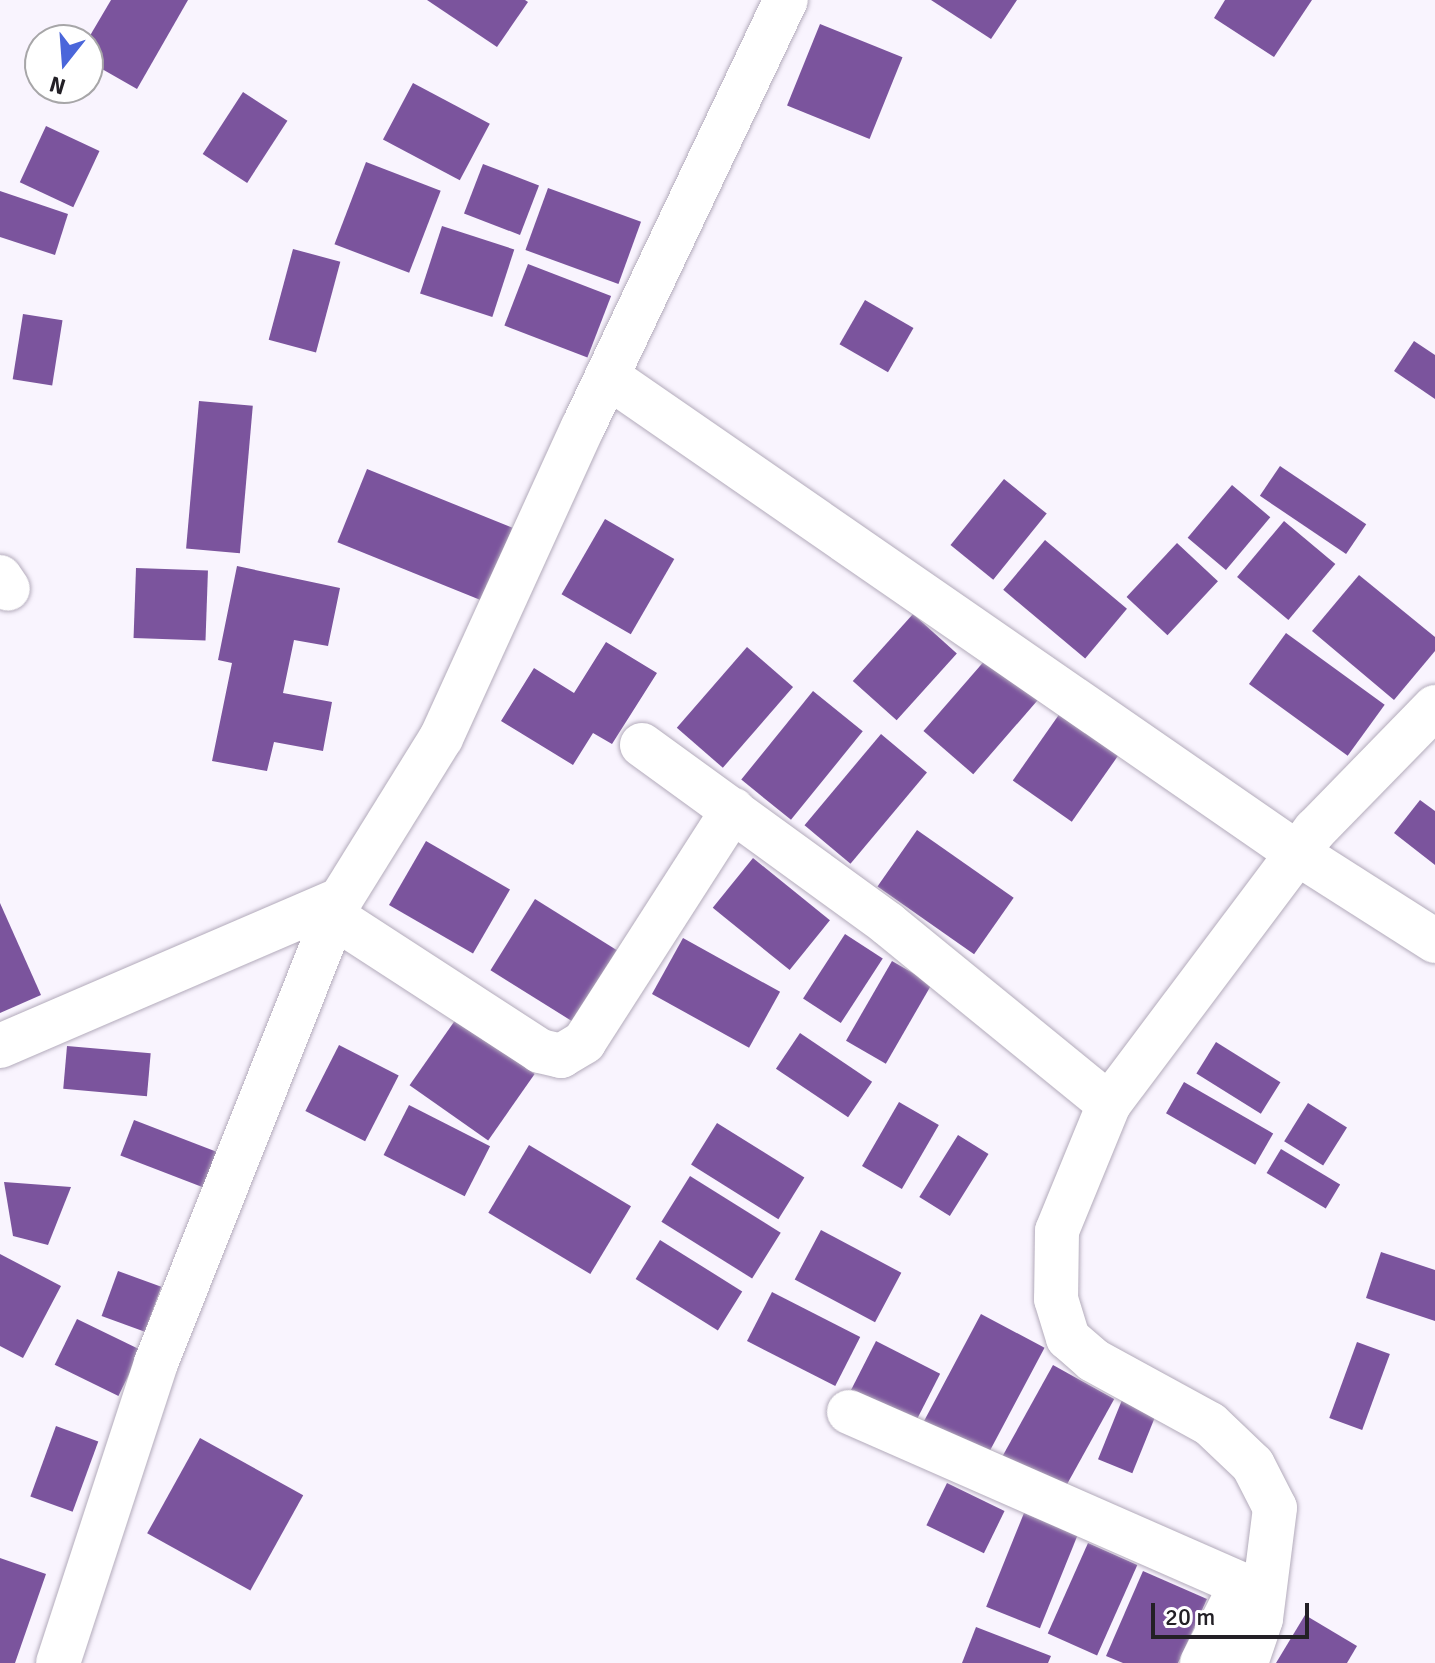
<!DOCTYPE html>
<html>
<head>
<meta charset="utf-8">
<style>
  body { margin:0 }
  #map { position:relative; width:1435px; height:1663px; overflow:hidden; background:#f9f4fe; font-family:Signika,sans-serif }
  div>[style] { position:absolute }
  [style*='--x'] { left:calc(var(--x)*1px); top:calc(var(--y)*1px); width:calc(var(--w)*1px); rotate:calc(var(--a)*1deg) }
  .building>* { inset:0; background:#7b549d; transform-origin:0 0 }
  .roads { filter:drop-shadow(0 0 2px #b3abbb) drop-shadow(0 0 2px #b3abbb) }
  .minor>* { height:44px; margin:-22px; padding:0 22px; transform-origin:22px; border-radius:22px; background:#fff }
  span { translate:-50% -50%; white-space:nowrap; text-align:center; line-height:1.15; -webkit-text-stroke:8px #fff; paint-order:stroke }
  .north { position:absolute; left:24px; top:24px; width:80px; height:80px; box-sizing:border-box; background:#fff; border:2px solid #a7a6a8; border-radius:50%; rotate:197deg; font-size:22px; font-weight:700; line-height:32px; text-align:center; color:#232026 }
  .north::after { content:''; display:block; margin:auto; width:28px; height:36px; background:#4a66da; clip-path:polygon(50% 0,100% 100%,50% 72%,0 100%) }
  .scale { position:absolute; left:1151px; top:1603px; width:158px; height:36px; box-sizing:border-box; border:4px solid #232026; border-top:0; padding-left:10px; font-size:24px; line-height:28px; white-space:nowrap; color:#232026; -webkit-text-stroke:6px #fff; paint-order:stroke }
</style>
</head>
<body>
<div id="map">
  <div class="building">
    <i style="clip-path:polygon(111px 0,188px 0,137px 89px,88px 61px,88px 39px)"></i>
    <i style="clip-path:polygon(427px 0,525px 0,528px 2px,497px 47px)"></i>
    <i style="clip-path:polygon(931px 0,1017px 0,991px 39px)"></i>
    <i style="clip-path:polygon(1225px 0,1312px 0,1274px 57px,1214px 18px)"></i>
    <i style="left:820px;top:24px;width:89px;height:88px;rotate:22deg"></i>
    <i style="left:413px;top:83px;width:87px;height:64px;rotate:28deg"></i>
    <i style="left:243px;top:92px;width:53px;height:74px;rotate:33deg"></i>
    <i style="left:46px;top:126px;width:59px;height:62px;rotate:25deg"></i>
    <i style="left:366px;top:162px;width:80px;height:88px;rotate:21deg"></i>
    <i style="left:483px;top:164px;width:60px;height:53px;rotate:21deg"></i>
    <i style="left:548px;top:188px;width:99px;height:66px;rotate:20deg"></i>
    <i style="clip-path:polygon(0 191px,68px 214px,55px 255px,0 237px)"></i>
    <i style="left:442px;top:226px;width:76px;height:71px;rotate:18deg"></i>
    <i style="left:293px;top:249px;width:49px;height:94px;rotate:15deg"></i>
    <i style="left:528px;top:264px;width:89px;height:66px;rotate:21deg"></i>
    <i style="left:865px;top:300px;width:56px;height:51px;rotate:30deg"></i>
    <i style="left:23px;top:314px;width:40px;height:66px;rotate:9deg"></i>
    <i style="clip-path:polygon(1414px 341px,1435px 355px,1435px 399px,1394px 371px)"></i>
    <i style="left:199px;top:401px;width:54px;height:148px;rotate:5deg"></i>
    <i style="left:1280px;top:466px;width:104px;height:36px;rotate:34deg"></i>
    <i style="left:367px;top:469px;width:157px;height:79px;rotate:22deg"></i>
    <i style="left:1004px;top:479px;width:55px;height:85px;rotate:39deg"></i>
    <i style="left:1232px;top:485px;width:50px;height:69px;rotate:40deg"></i>
    <i style="left:605px;top:519px;width:80px;height:87px;rotate:30deg"></i>
    <i style="left:1284px;top:521px;width:67px;height:73px;rotate:40deg"></i>
    <i style="left:1045px;top:540px;width:107px;height:65px;rotate:40deg"></i>
    <i style="left:1177px;top:543px;width:56px;height:74px;rotate:43deg"></i>
    <i style="clip-path:polygon(237px 566px,340px 588px,328px 646px,294px 640px,283px 693px,332px 702px,323px 751px,274px 742px,267px 771px,212px 761px,232px 663px,218px 660px)"></i>
    <i style="left:136px;top:568px;width:72px;height:70px;rotate:2deg"></i>
    <i style="clip-path:polygon(1359px 575px,1435px 637px,1435px 651px,1394px 700px,1312px 631px)"></i>
    <i style="left:913px;top:614px;width:59px;height:90px;rotate:42deg"></i>
    <i style="left:1286px;top:633px;width:122px;height:63px;rotate:36deg"></i>
    <i style="clip-path:polygon(606px 642px,657px 673px,612px 744px,593px 733px,573px 765px,501px 721px,534px 668px,574px 693px)"></i>
    <i style="left:747px;top:647px;width:61px;height:107px;rotate:41deg"></i>
    <i style="left:993px;top:651px;width:66px;height:106px;rotate:41deg"></i>
    <i style="left:813px;top:691px;width:64px;height:114px;rotate:39deg"></i>
    <i style="left:1065px;top:706px;width:72px;height:91px;rotate:35deg"></i>
    <i style="left:881px;top:734px;width:60px;height:119px;rotate:40deg"></i>
    <i style="clip-path:polygon(1420px 800px,1435px 811px,1435px 865px,1394px 833px)"></i>
    <i style="left:917px;top:830px;width:118px;height:69px;rotate:35deg"></i>
    <i style="left:426px;top:841px;width:97px;height:74px;rotate:30deg"></i>
    <i style="left:753px;top:858px;width:99px;height:64px;rotate:39deg"></i>
    <i style="left:535px;top:899px;width:107px;height:84px;rotate:32deg"></i>
    <i style="clip-path:polygon(0 903px,41px 995px,0 1013px)"></i>
    <i style="left:845px;top:934px;width:45px;height:77px;rotate:33deg"></i>
    <i style="left:683px;top:938px;width:111px;height:64px;rotate:29deg"></i>
    <i style="left:892px;top:961px;width:46px;height:92px;rotate:30deg"></i>
    <i style="left:456px;top:1019px;width:96px;height:81px;rotate:35deg"></i>
    <i style="left:800px;top:1033px;width:87px;height:43px;rotate:34deg"></i>
    <i style="left:1216px;top:1042px;width:76px;height:37px;rotate:32deg"></i>
    <i style="left:339px;top:1045px;width:67px;height:74px;rotate:27deg"></i>
    <i style="left:67px;top:1046px;width:84px;height:43px;rotate:5deg"></i>
    <i style="left:1184px;top:1082px;width:103px;height:36px;rotate:30deg"></i>
    <i style="left:899px;top:1102px;width:46px;height:74px;rotate:30deg"></i>
    <i style="left:1308px;top:1103px;width:46px;height:45px;rotate:32deg"></i>
    <i style="left:409px;top:1105px;width:91px;height:56px;rotate:27deg"></i>
    <i style="left:134px;top:1120px;width:96px;height:38px;rotate:21deg"></i>
    <i style="left:717px;top:1123px;width:103px;height:49px;rotate:32deg"></i>
    <i style="left:958px;top:1135px;width:36px;height:73px;rotate:32deg"></i>
    <i style="left:529px;top:1145px;width:119px;height:79px;rotate:31deg"></i>
    <i style="left:1281px;top:1149px;width:69px;height:28px;rotate:31deg"></i>
    <i style="left:690px;top:1176px;width:107px;height:54px;rotate:32deg"></i>
    <i style="clip-path:polygon(4px 1182px,71px 1187px,48px 1245px,13px 1236px)"></i>
    <i style="left:821px;top:1230px;width:91px;height:56px;rotate:28deg"></i>
    <i style="left:660px;top:1240px;width:97px;height:46px;rotate:32deg"></i>
    <i style="clip-path:polygon(1381px 1252px,1435px 1270px,1435px 1321px,1366px 1298px)"></i>
    <i style="clip-path:polygon(0 1254px,61px 1286px,23px 1358px,0 1346px)"></i>
    <i style="left:118px;top:1271px;width:46px;height:48px;rotate:20deg"></i>
    <i style="left:772px;top:1292px;width:99px;height:55px;rotate:27deg"></i>
    <i style="left:981px;top:1314px;width:72px;height:123px;rotate:28deg"></i>
    <i style="left:77px;top:1319px;width:71px;height:51px;rotate:26deg"></i>
    <i style="left:876px;top:1341px;width:72px;height:55px;rotate:27deg"></i>
    <i style="left:1357px;top:1342px;width:35px;height:81px;rotate:20deg"></i>
    <i style="left:1053px;top:1365px;width:70px;height:108px;rotate:29deg"></i>
    <i style="left:1122px;top:1400px;width:37px;height:64px;rotate:22deg"></i>
    <i style="left:56px;top:1426px;width:45px;height:75px;rotate:20deg"></i>
    <i style="left:200px;top:1438px;width:118px;height:109px;rotate:29deg"></i>
    <i style="left:947px;top:1483px;width:64px;height:47px;rotate:26deg"></i>
    <i style="left:1024px;top:1513px;width:58px;height:101px;rotate:22deg"></i>
    <i style="left:1088px;top:1543px;width:54px;height:99px;rotate:24deg"></i>
    <i style="clip-path:polygon(0 1558px,46px 1574px,15px 1663px,0 1663px)"></i>
    <i style="clip-path:polygon(1143px 1571px,1207px 1599px,1178px 1663px,1123px 1663px,1106px 1656px)"></i>
    <i style="clip-path:polygon(1305px 1615px,1357px 1646px,1347px 1663px,1276px 1663px)"></i>
    <i style="clip-path:polygon(976px 1627px,1051px 1656px,1048px 1663px,962px 1663px)"></i>
  </div>
  <div class="roads">
    <div class="minor">
      <i style="--x:607;--y:376;--w:839;--a:34.66"></i>
      <i style="--x:1297;--y:853;--w:164;--a:32.5"></i>
      <i style="--x:0;--y:577;--w:14;--a:56"></i>
      <i style="--x:642;--y:745;--w:304;--a:36"></i>
      <i style="--x:888;--y:924;--w:285;--a:39.2"></i>
      <i style="--x:1109;--y:1104;--w:137;--a:112.3"></i>
      <i style="--x:1057;--y:1231;--w:68;--a:90.8"></i>
      <i style="--x:1056;--y:1299;--w:41;--a:72.9"></i>
      <i style="--x:1068;--y:1338;--w:33;--a:41"></i>
      <i style="--x:1093;--y:1360;--w:133;--a:28.7"></i>
      <i style="--x:1210;--y:1424;--w:59;--a:43.6"></i>
      <i style="--x:1253;--y:1465;--w:48;--a:62.9"></i>
      <i style="--x:1275;--y:1508;--w:112;--a:97.2"></i>
      <i style="--x:1261;--y:1619;--w:46;--a:108.8"></i>
      <i style="--x:334;--y:917;--w:246;--a:33"></i>
      <i style="--x:540;--y:1051;--w:22;--a:13"></i>
      <i style="--x:561;--y:1056;--w:27;--a:-31"></i>
      <i style="--x:584;--y:1042;--w:276;--a:-57.3"></i>
      <i style="--x:0;--y:1046;--w:371;--a:-23.3"></i>
      <i style="--x:1109;--y:1104;--w:343;--a:-53.1"></i>
      <i style="--x:1315;--y:830;--w:172;--a:-45.7"></i>
      <i style="--x:849;--y:1412;--w:452;--a:23.7"></i>
      <i style="--x:58;--y:1663;--w:316;--a:-71.9"></i>
      <i style="--x:156;--y:1363;--w:500;--a:-68.3"></i>
      <i style="--x:341;--y:899;--w:190;--a:-58.2"></i>
      <i style="--x:441;--y:738;--w:342;--a:-65.5"></i>
      <i style="--x:583;--y:427;--w:473;--a:-64.6"></i>
      <i style="--x:1202;--y:1663;--w:87;--a:-63.4"></i>
    </div>
  </div>
  <div class="north">N</div>
  <div class="scale">20 m</div>
</div>
</body>
</html>
